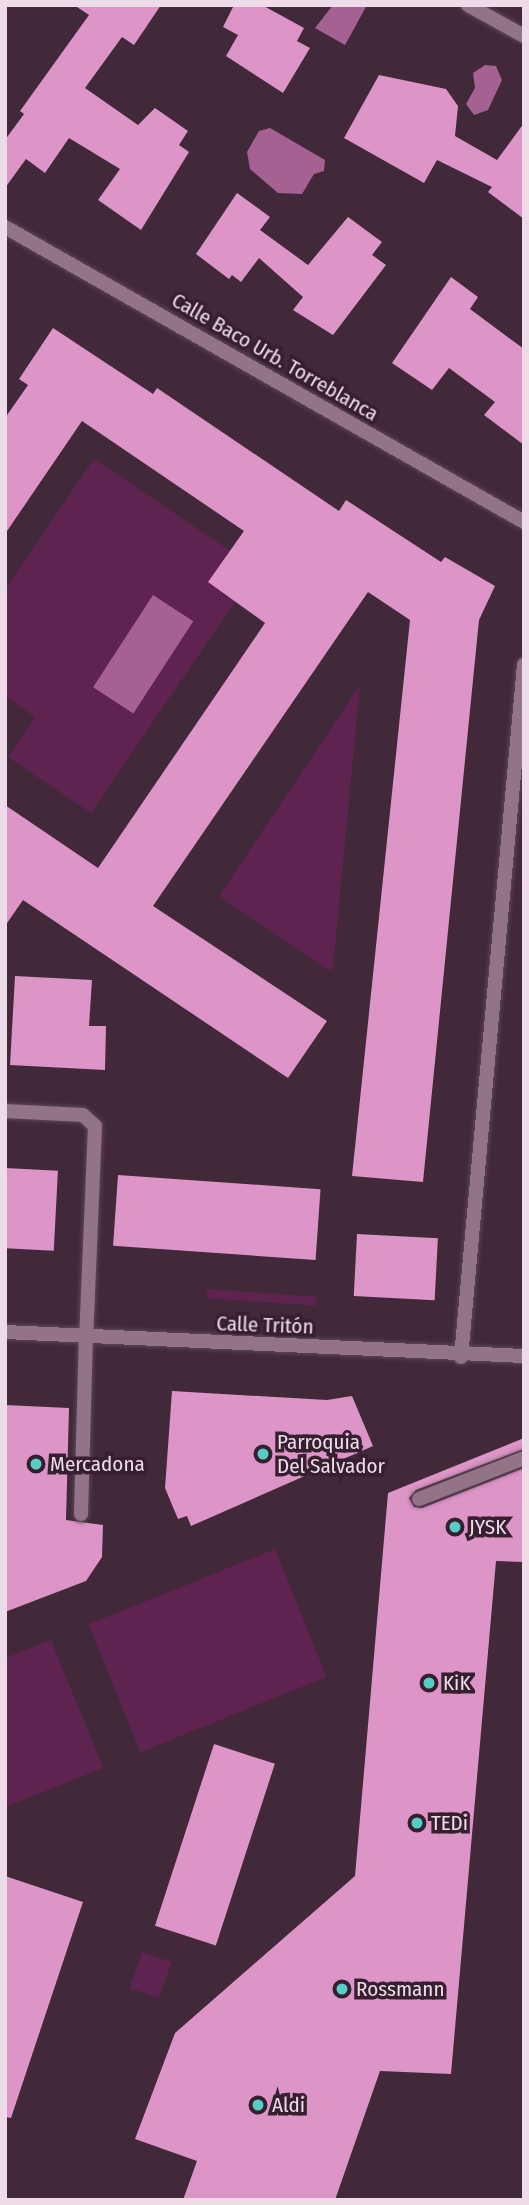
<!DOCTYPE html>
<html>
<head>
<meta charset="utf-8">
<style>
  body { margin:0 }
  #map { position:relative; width:529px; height:2205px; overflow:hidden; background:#41293a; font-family:"Fira Sans Condensed",sans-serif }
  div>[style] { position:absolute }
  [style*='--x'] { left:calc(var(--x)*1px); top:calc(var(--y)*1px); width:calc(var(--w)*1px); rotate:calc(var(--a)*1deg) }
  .green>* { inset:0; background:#5f2350; transform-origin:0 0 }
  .water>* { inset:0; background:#a56191; transform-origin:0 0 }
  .building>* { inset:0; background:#dd94c7; transform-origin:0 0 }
  .roads { filter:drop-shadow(0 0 2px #5d4656) drop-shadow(0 0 2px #5d4656) }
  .lane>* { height:14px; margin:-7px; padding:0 7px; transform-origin:7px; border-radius:7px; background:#927388 }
  .street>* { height:14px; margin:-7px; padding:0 7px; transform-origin:7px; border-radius:7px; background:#927388 }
  .dots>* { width:19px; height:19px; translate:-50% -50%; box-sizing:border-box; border:4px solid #361f2f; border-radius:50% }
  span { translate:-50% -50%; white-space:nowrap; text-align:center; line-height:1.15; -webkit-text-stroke:7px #361f2f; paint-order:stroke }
  .street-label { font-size:21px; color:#eddce7 }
  .poi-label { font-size:21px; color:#eddce7 }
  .left { translate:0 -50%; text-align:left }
  .frame { position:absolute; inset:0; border:7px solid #eddce7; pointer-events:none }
</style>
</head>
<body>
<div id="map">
  <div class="green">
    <i style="clip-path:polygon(94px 459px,257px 569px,91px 813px,8px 757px,35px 717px,5px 696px,5px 589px)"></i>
    <i style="clip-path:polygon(360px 685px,333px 968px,328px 970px,219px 896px)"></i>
    <i style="left:207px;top:1289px;width:110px;height:9px;rotate:4deg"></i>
    <i style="left:275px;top:1549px;width:138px;height:201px;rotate:68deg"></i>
    <i style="clip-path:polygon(51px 1640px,103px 1768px,5px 1807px,5px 1658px)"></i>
    <i style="left:142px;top:1952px;width:31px;height:38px;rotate:19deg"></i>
  </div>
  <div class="water">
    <i style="clip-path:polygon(333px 5px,367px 5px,345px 45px,315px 28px)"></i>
    <i style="clip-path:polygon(485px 65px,496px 66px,502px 80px,488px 110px,474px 115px,466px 104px,475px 88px,473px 73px)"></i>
    <i style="clip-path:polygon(270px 128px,325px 160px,324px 171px,314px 174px,302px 194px,278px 193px,250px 169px,247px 152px,259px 131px)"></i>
    <i style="left:153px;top:595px;width:48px;height:110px;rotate:33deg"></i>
  </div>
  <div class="building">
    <i style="clip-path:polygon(74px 5px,161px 5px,134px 45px,122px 37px,85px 88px,138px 125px,155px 108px,188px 131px,179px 145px,189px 152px,141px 230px,98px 200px,120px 169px,69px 138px,45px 173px,26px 159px,5px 188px,5px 140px,24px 114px,20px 111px,89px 15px)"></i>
    <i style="clip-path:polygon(234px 5px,262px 5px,304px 28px,297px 41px,310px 48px,283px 93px,226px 56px,238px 35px,223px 27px)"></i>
    <i style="clip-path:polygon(379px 75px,446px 89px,458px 106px,455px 136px,497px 160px,524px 123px,524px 219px,488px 192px,492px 187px,437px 160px,424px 183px,344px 138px)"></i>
    <i style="clip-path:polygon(237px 193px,270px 217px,260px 230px,308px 265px,348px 217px,382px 242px,372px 255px,386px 265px,333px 335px,293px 310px,303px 297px,259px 258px,241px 282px,232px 275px,229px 279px,196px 254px)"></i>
    <i style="clip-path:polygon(451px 277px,478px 297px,470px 309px,524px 349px,524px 445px,484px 415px,495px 402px,449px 368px,432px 390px,392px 363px)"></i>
    <i style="clip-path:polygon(53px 328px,153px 394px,157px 388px,339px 511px,346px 500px,441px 562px,445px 557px,495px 586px,479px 620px,423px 1182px,352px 1176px,410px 620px,368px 592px,153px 906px,327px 1021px,288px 1078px,23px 900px,5px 926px,5px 805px,98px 868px,265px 623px,208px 582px,244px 531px,82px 421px,5px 534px,5px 418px,28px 385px,19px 379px)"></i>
    <i style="clip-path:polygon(15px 976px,92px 980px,89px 1026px,106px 1026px,105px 1070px,10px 1065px)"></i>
    <i style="left:5px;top:1168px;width:53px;height:80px;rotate:3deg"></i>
    <i style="left:118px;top:1175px;width:203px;height:71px;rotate:4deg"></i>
    <i style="left:357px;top:1234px;width:81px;height:62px;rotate:3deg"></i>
    <i style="clip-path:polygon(172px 1391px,327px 1400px,352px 1396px,373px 1446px,191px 1526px,187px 1516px,178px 1519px,165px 1488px)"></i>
    <i style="clip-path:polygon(5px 1405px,69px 1408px,66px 1520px,103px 1525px,102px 1557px,86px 1581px,5px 1612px)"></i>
    <i style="clip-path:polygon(524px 1438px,524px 1449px,416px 1490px,409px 1498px,414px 1507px,422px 1508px,524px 1468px,524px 1562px,496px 1561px,451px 2074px,380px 2071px,335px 2200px,183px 2200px,197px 2161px,135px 2139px,175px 2033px,355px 1876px,388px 1493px)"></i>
    <i style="left:214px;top:1744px;width:64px;height:191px;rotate:18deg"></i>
    <i style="clip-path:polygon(5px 1876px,83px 1902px,11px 2118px,5px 2117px)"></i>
  </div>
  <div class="roads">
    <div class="lane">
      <i style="--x:461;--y:1357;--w:695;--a:-84.8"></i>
      <i style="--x:419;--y:1499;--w:113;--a:-21.3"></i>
      <i style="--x:81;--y:1514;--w:177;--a:-88.4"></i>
    </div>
    <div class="street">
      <i style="--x:468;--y:5;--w:64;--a:29"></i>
      <i style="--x:5;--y:227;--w:597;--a:29.61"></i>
      <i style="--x:5;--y:1111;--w:78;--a:2.9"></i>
      <i style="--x:83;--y:1115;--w:16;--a:43"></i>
      <i style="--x:95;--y:1126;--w:211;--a:92.4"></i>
      <i style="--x:5;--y:1332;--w:520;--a:2.65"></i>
    </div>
  </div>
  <div class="dots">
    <i style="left:263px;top:1454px;background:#55cec5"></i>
    <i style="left:36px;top:1464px;background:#55cec5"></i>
    <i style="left:455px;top:1527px;background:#55cec5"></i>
    <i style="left:429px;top:1683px;background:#55cec5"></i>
    <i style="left:417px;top:1823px;background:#55cec5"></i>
    <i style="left:342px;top:1989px;background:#55cec5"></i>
    <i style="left:258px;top:2105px;background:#55cec5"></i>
  </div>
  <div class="street-label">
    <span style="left:275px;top:357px;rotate:30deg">Calle Baco Urb. Torreblanca</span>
    <span style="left:265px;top:1325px;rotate:2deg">Calle Tritón</span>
  </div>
  <div class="poi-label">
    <span class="left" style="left:277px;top:1454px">Parroquia<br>Del Salvador</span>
    <span class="left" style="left:50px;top:1464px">Mercadona</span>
    <span class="left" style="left:469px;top:1527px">JYSK</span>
    <span class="left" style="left:443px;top:1683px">KiK</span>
    <span class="left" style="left:431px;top:1823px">TEDi</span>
    <span class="left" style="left:356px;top:1989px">Rossmann</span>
    <span class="left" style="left:272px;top:2105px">Aldi</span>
  </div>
  <div class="frame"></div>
</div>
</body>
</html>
